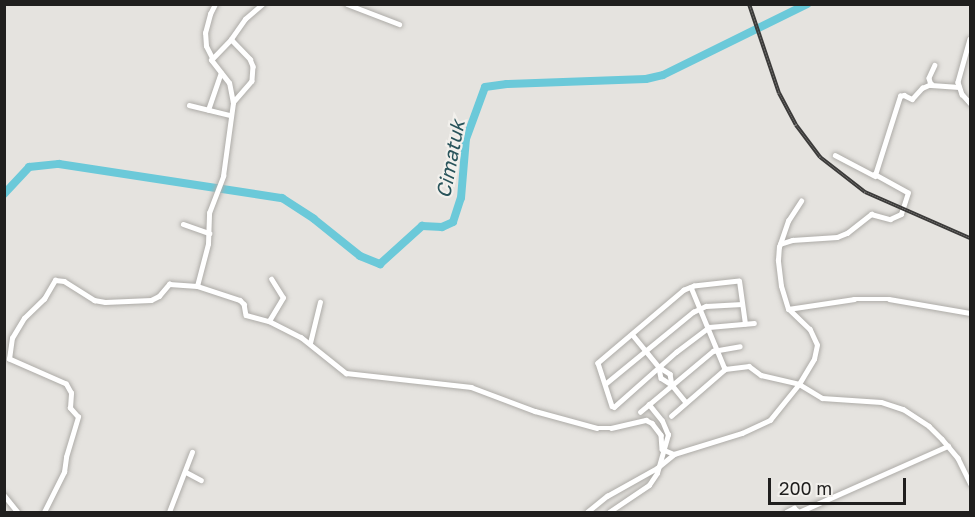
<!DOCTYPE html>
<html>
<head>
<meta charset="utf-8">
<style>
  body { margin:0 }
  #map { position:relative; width:975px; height:517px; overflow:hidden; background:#e5e3df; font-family:"Golos Text",sans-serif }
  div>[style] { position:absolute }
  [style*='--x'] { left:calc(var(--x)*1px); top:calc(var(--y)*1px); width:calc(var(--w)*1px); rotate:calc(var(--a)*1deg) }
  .river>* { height:8px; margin:-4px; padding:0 4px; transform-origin:4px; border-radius:4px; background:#6bc9d9 }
  .roads { filter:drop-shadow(0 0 2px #adaba7) drop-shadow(0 0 2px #adaba7) }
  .street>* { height:4.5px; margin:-2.25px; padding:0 2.25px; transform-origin:2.25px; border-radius:2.25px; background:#fff }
  .rail>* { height:4px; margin-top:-2px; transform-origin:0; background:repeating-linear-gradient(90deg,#f2f0ec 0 4.5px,#3c3b3a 0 9px); box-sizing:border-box; border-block:2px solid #3c3b3a }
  span { translate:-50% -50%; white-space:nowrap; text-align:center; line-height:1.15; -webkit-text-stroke:4.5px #f2f0ec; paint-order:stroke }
  .water-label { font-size:20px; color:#29545b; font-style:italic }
  .frame { position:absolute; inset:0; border:6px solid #201f1e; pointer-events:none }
  .scale { position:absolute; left:768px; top:478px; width:138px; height:27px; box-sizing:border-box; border:3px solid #201f1e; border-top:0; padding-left:8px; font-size:18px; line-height:21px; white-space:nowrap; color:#201f1e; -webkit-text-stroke:4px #f2f0ec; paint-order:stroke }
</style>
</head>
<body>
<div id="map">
  <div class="river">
    <i style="--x:4;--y:194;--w:37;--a:-47"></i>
    <i style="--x:29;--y:167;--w:30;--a:-6"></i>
    <i style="--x:59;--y:164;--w:226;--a:8.7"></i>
    <i style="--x:282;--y:198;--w:38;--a:33"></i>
    <i style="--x:314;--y:219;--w:59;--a:38.8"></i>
    <i style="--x:360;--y:256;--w:22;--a:22"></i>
    <i style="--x:380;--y:264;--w:57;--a:-42.1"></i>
    <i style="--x:422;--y:226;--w:20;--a:3"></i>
    <i style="--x:442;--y:227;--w:12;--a:-24"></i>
    <i style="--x:453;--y:222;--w:25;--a:-72"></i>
    <i style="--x:461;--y:198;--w:59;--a:-85.2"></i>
    <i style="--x:466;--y:139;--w:55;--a:-69.9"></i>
    <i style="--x:485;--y:87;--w:22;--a:-8"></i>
    <i style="--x:507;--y:84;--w:139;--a:-2.1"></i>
    <i style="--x:646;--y:79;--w:17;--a:-13"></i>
    <i style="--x:663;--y:75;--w:161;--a:-26.2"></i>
  </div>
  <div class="roads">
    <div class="street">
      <i style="--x:347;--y:4;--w:56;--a:21"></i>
      <i style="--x:231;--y:39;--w:28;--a:46"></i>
      <i style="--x:250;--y:59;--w:8;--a:67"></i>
      <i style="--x:253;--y:66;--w:15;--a:94"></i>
      <i style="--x:252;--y:81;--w:28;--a:131"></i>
      <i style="--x:970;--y:39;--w:45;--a:105.6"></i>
      <i style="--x:958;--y:82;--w:13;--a:72"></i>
      <i style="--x:962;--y:94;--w:12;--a:48"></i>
      <i style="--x:212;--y:58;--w:13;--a:-117"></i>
      <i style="--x:206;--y:46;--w:13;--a:-94"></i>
      <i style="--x:205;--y:33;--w:20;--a:-75"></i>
      <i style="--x:210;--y:14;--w:11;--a:-63"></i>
      <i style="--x:935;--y:65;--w:14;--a:115"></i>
      <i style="--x:929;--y:78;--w:7;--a:74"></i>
      <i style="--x:931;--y:85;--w:28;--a:4"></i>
      <i style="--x:189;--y:105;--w:42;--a:13.7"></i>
      <i style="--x:208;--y:110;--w:39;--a:-71"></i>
      <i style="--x:835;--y:155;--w:45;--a:27.7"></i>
      <i style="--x:183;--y:224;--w:28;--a:19"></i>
      <i style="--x:780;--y:244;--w:13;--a:-18"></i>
      <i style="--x:792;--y:240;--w:45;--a:-3.8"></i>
      <i style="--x:837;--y:237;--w:11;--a:-22"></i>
      <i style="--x:847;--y:233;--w:31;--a:-38"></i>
      <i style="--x:871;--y:214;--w:20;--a:15"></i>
      <i style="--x:890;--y:219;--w:12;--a:-24"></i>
      <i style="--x:901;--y:214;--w:22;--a:-72"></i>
      <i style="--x:908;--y:193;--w:38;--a:-151"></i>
      <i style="--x:875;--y:175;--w:83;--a:-72.4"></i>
      <i style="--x:900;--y:96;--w:4;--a:-14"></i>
      <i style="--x:904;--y:95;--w:9;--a:27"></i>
      <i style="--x:912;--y:99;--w:15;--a:-48"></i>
      <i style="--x:922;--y:88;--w:10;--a:-24"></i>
      <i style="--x:197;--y:286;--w:45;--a:18"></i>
      <i style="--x:240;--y:300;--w:6;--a:45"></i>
      <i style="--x:244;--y:304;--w:11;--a:80"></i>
      <i style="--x:246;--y:315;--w:24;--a:15"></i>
      <i style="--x:269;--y:321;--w:36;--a:27"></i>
      <i style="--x:301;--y:337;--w:58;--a:38.7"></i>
      <i style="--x:346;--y:373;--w:126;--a:6.4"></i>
      <i style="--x:471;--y:387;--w:68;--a:20.6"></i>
      <i style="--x:535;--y:411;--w:64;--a:15.3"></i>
      <i style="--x:597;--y:428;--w:14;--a:0"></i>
      <i style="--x:611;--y:428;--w:36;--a:-13"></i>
      <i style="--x:646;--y:420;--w:7;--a:27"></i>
      <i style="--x:652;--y:423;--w:15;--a:53"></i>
      <i style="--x:661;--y:435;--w:14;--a:86"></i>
      <i style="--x:662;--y:449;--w:13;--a:23"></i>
      <i style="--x:691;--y:287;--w:89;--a:67.5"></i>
      <i style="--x:788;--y:309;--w:67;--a:-8.6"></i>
      <i style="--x:854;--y:299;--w:35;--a:0"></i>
      <i style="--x:889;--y:299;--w:82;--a:9.8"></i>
      <i style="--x:269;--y:321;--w:27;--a:-59"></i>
      <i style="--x:283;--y:298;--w:22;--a:-122"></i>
      <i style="--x:745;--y:324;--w:43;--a:-97.9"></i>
      <i style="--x:739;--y:281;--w:45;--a:173.7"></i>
      <i style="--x:694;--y:286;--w:11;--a:158"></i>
      <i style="--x:684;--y:290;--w:113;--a:139.7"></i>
      <i style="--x:598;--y:363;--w:45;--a:72"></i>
      <i style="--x:612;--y:406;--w:2;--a:27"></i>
      <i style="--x:614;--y:407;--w:83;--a:-41.6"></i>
      <i style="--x:676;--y:352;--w:41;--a:-37.1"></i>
      <i style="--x:709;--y:327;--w:45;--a:-5.1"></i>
      <i style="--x:632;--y:334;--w:43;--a:50.7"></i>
      <i style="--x:659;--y:367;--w:13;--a:32"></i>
      <i style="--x:670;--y:374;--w:11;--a:80"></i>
      <i style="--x:672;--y:385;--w:22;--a:51"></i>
      <i style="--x:310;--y:343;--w:42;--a:-76.3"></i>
      <i style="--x:659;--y:368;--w:10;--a:79"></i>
      <i style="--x:661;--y:378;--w:13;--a:32"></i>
      <i style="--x:605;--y:384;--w:114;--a:-39.3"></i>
      <i style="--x:693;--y:312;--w:14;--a:-25"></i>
      <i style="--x:706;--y:306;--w:36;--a:-3"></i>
      <i style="--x:640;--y:412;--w:95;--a:-39.9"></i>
      <i style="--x:713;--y:351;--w:27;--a:-10"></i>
      <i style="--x:671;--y:416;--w:72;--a:-41"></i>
      <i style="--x:725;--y:369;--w:24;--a:-7"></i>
      <i style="--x:749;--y:366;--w:15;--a:37"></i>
      <i style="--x:761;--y:375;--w:39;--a:13"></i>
      <i style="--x:799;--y:384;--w:27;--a:31"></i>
      <i style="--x:822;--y:398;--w:59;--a:3.9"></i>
      <i style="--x:881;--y:402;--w:23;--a:18"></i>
      <i style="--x:903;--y:409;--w:31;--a:33"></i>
      <i style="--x:929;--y:426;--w:18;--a:45"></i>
      <i style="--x:942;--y:439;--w:25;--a:50"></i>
      <i style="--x:958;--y:458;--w:28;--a:64"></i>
      <i style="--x:186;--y:472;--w:17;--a:28"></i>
      <i style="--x:4;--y:495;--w:22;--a:51"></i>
      <i style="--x:44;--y:512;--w:45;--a:-63.4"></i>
      <i style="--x:64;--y:472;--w:15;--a:-82"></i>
      <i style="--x:66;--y:457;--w:42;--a:-73.3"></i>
      <i style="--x:78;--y:417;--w:12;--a:-132"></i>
      <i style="--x:70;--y:408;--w:15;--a:-86"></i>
      <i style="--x:71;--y:393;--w:10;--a:-119"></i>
      <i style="--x:66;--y:384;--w:62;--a:-156.3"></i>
      <i style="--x:9;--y:359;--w:21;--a:-82"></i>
      <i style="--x:12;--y:338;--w:23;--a:-59"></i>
      <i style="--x:24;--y:318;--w:28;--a:-44"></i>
      <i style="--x:44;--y:299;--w:22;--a:-60"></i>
      <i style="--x:55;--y:280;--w:9;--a:6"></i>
      <i style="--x:64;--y:281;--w:36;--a:32"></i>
      <i style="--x:94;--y:300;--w:11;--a:10"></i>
      <i style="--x:105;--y:302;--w:46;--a:-2.5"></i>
      <i style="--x:151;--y:300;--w:9;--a:-27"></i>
      <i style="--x:159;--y:296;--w:16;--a:-50"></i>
      <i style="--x:169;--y:284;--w:28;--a:4"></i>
      <i style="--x:197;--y:286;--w:43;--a:-75.3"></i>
      <i style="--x:208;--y:244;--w:31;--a:-88"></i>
      <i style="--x:209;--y:213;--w:40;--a:-69"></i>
      <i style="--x:223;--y:176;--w:74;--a:-82.2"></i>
      <i style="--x:233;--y:103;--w:20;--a:-101"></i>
      <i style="--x:229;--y:83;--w:29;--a:-128"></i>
      <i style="--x:211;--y:60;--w:29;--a:-46"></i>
      <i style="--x:231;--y:39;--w:24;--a:-55"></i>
      <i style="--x:245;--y:19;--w:23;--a:-41"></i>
      <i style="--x:169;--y:512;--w:64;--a:-69"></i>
      <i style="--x:587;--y:512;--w:26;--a:-39"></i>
      <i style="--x:607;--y:496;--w:57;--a:-29.2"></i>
      <i style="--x:657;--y:468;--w:22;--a:-39"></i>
      <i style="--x:674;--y:454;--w:71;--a:-17.2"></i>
      <i style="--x:742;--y:433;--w:31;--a:-25"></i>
      <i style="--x:770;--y:420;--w:46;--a:-51.1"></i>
      <i style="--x:799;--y:384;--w:29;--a:-59"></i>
      <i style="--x:814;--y:359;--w:14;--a:-78"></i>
      <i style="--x:817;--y:345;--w:17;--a:-115"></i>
      <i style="--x:810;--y:330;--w:30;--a:-136"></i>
      <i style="--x:788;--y:309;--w:24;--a:-107"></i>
      <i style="--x:781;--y:286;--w:26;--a:-97"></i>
      <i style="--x:778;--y:260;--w:13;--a:-86"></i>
      <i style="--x:779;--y:247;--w:28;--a:-71"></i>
      <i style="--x:788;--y:221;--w:24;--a:-57"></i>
      <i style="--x:609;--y:512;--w:48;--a:-34"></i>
      <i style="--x:649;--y:485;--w:14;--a:-56"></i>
      <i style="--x:657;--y:473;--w:40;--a:-74"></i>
      <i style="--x:668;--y:435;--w:15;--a:-113"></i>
      <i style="--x:662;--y:421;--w:21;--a:-129"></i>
      <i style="--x:786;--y:512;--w:9;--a:-27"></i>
      <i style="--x:794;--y:508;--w:6;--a:39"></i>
      <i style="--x:799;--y:512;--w:163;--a:-23.9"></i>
    </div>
  </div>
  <div class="rail">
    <i style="--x:749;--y:4;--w:94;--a:71.4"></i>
    <i style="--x:779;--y:93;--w:36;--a:62"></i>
    <i style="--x:796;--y:125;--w:40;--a:53"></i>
    <i style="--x:820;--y:157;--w:57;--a:37.9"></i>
    <i style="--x:865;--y:192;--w:115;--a:23.7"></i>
  </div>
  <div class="water-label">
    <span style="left:450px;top:159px;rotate:-79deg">Cimatuk</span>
  </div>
  <div class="frame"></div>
  <div class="scale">200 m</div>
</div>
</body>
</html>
